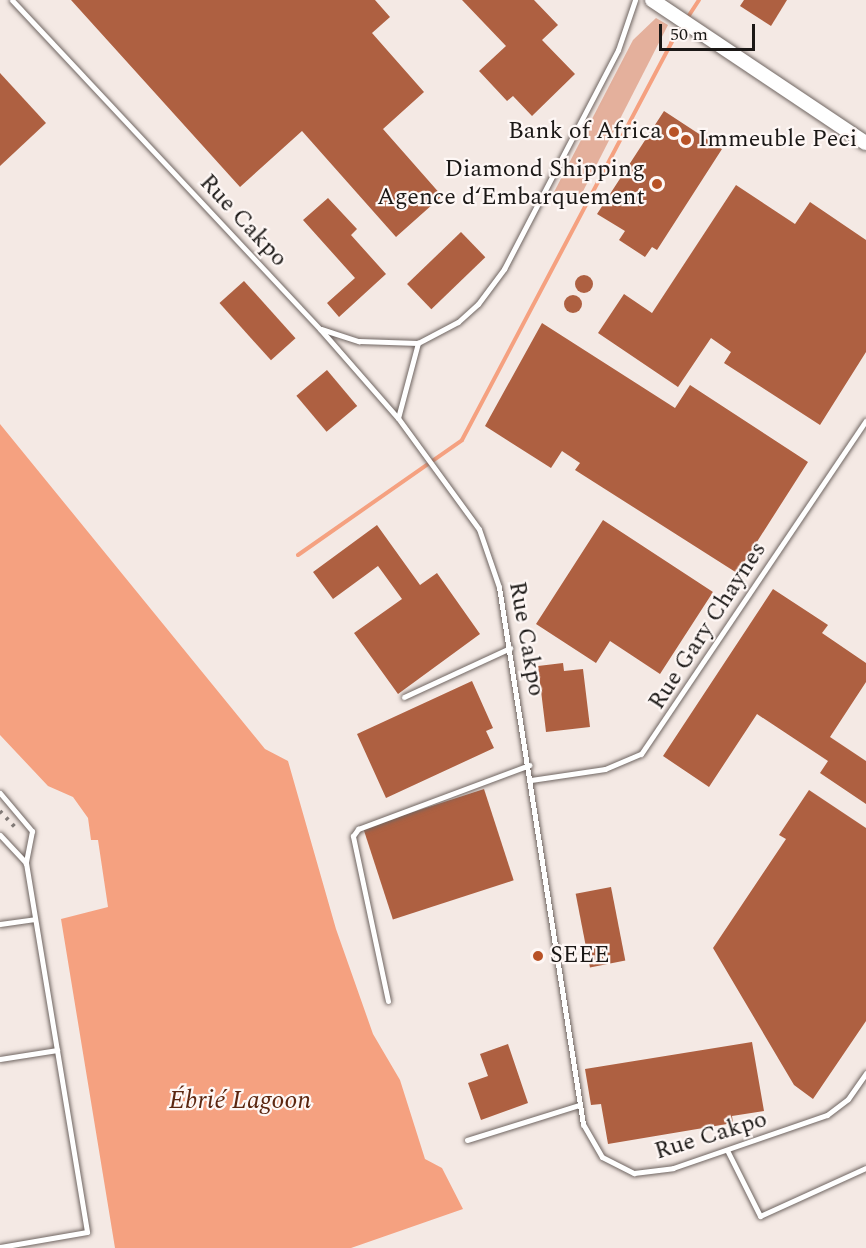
<!DOCTYPE html>
<html>
<head>
<meta charset="utf-8">
<style>
  body { margin:0 }
  #map { position:relative; width:866px; height:1248px; overflow:hidden; background:#f4e9e4; font-family:Spectral,serif }
  div>[style] { position:absolute }
  [style*='--x'] { left:calc(var(--x)*1px); top:calc(var(--y)*1px); width:calc(var(--w)*1px); rotate:calc(var(--a)*1deg) }
  .green>* { inset:0; background:#e4b09c }
  .water>* { inset:0; background:#f5a180 }
  .stream>* { height:4px; margin:-2px; padding:0 2px; transform-origin:2px; border-radius:2px; background:#f5a180 }
  .building>* { inset:0; background:#ae6041; transform-origin:0 0 }
  .round { border-radius:50% }
  .roads { filter:drop-shadow(0 0 2px #6f6561) drop-shadow(0 0 2px #6f6561) }
  .service>* { height:5px; margin:-2.5px; padding:0 2.5px; transform-origin:2.5px; border-radius:2.5px; background:#fff }
  .tertiary>* { height:14px; margin:-7px; padding:0 7px; transform-origin:7px; border-radius:7px; background:#fff }
  .rail>* { height:4px; margin-top:-2px; transform-origin:0; background:repeating-linear-gradient(90deg,#817a77 0 3px,transparent 0 9px) }
  .dots>* { width:16px; height:16px; translate:-50% -50%; box-sizing:border-box; border:3px solid #fef7f5; border-radius:50% }
  span { translate:-50% -50%; white-space:nowrap; text-align:center; line-height:1.15; -webkit-text-stroke:4.5px #fef7f5; paint-order:stroke }
  .poi-label { font-size:24px; color:#1b1816 }
  .right { translate:-100% -50%; text-align:right }
  .left { translate:0 -50%; text-align:left }
  .street-label { font-size:24px; color:#1b1816 }
  .water-label { font-size:26px; color:#5b2610; font-style:italic }
  .scale { position:absolute; left:659px; top:24px; width:96px; height:27px; box-sizing:border-box; border:3px solid #1b1816; border-top:0; padding-left:8px; font-size:18px; line-height:21px; white-space:nowrap; color:#1b1816; -webkit-text-stroke:4px #fef7f5; paint-order:stroke }
</style>
</head>
<body>
<div id="map">
  <div class="green">
    <i style="clip-path:polygon(656px 18px,668px 25px,576px 205px,553px 194px,633px 40px)"></i>
  </div>
  <div class="water">
    <i style="clip-path:polygon(0 424px,265px 749px,288px 761px,336px 929px,373px 1034px,400px 1080px,425px 1159px,442px 1168px,463px 1209px,351px 1248px,115px 1248px,61px 919px,108px 907px,98px 840px,91px 840px,88px 818px,73px 797px,48px 786px,0 735px)"></i>
  </div>
  <div class="stream">
    <i style="--x:298;--y:555;--w:200;--a:-35"></i>
    <i style="--x:462;--y:440;--w:449;--a:-62.2"></i>
    <i style="--x:671;--y:43;--w:51;--a:-56.9"></i>
  </div>
  <div class="building">
    <i style="clip-path:polygon(71px 0,375px 0,390px 17px,372px 33px,424px 92px,383px 129px,442px 196px,396px 237px,302px 131px,240px 187px)"></i>
    <i style="clip-path:polygon(462px 0,534px 0,558px 25px,542px 40px,575px 74px,532px 116px,513px 96px,507px 101px,479px 71px,506px 46px)"></i>
    <i style="clip-path:polygon(744px 0,787px 0,771px 26px,740px 6px)"></i>
    <i style="clip-path:polygon(0 73px,46px 123px,0 166px)"></i>
    <i style="clip-path:polygon(664px 111px,722px 149px,657px 250px,652px 247px,645px 257px,619px 240px,625px 231px,597px 214px)"></i>
    <i style="clip-path:polygon(736px 185px,795px 224px,810px 202px,866px 240px,866px 352px,820px 425px,724px 363px,731px 352px,711px 338px,678px 387px,598px 333px,624px 294px,652px 313px)"></i>
    <i style="clip-path:polygon(328px 198px,357px 229px,351px 235px,386px 274px,339px 317px,327px 303px,355px 278px,303px 220px)"></i>
    <i style="left:461px;top:232px;width:35px;height:75px;rotate:46deg"></i>
    <i class="round" style="left:575px;top:275px;width:18px;height:18px"></i>
    <i style="left:244px;top:281px;width:77px;height:33px;rotate:48deg"></i>
    <i class="round" style="left:564px;top:295px;width:18px;height:18px"></i>
    <i style="clip-path:polygon(542px 323px,675px 408px,690px 385px,808px 462px,737px 573px,575px 470px,580px 463px,562px 451px,551px 468px,485px 426px)"></i>
    <i style="left:327px;top:370px;width:47px;height:40px;rotate:50deg"></i>
    <i style="clip-path:polygon(603px 520px,713px 592px,660px 674px,610px 641px,596px 663px,536px 624px)"></i>
    <i style="clip-path:polygon(377px 525px,420px 585px,437px 573px,480px 634px,398px 694px,354px 633px,402px 599px,378px 566px,333px 599px,313px 572px)"></i>
    <i style="clip-path:polygon(773px 589px,828px 625px,822px 633px,866px 663px,866px 682px,830px 737px,866px 761px,866px 804px,820px 773px,828px 761px,757px 714px,709px 787px,663px 756px)"></i>
    <i style="clip-path:polygon(563px 663px,564px 671px,583px 669px,590px 727px,546px 732px,538px 666px)"></i>
    <i style="clip-path:polygon(472px 681px,493px 728px,486px 731px,494px 748px,386px 798px,357px 734px)"></i>
    <i style="left:484px;top:789px;width:96px;height:127px;rotate:72deg"></i>
    <i style="clip-path:polygon(809px 790px,866px 828px,866px 1021px,813px 1099px,794px 1085px,713px 948px,786px 839px,779px 835px)"></i>
    <i style="left:611px;top:887px;width:75px;height:36px;rotate:79deg"></i>
    <i style="clip-path:polygon(752px 1042px,764px 1111px,732px 1116px,733px 1123px,608px 1144px,601px 1104px,591px 1105px,585px 1069px)"></i>
    <i style="clip-path:polygon(508px 1044px,528px 1103px,481px 1120px,468px 1083px,488px 1076px,480px 1054px)"></i>
  </div>
  <div class="roads">
    <div class="service">
      <i style="--x:12;--y:0;--w:451;--a:46.9"></i>
      <i style="--x:320;--y:329;--w:118;--a:48.8"></i>
      <i style="--x:398;--y:418;--w:137;--a:53.9"></i>
      <i style="--x:479;--y:529;--w:61;--a:71"></i>
      <i style="--x:499;--y:587;--w:544;--a:81.11"></i>
      <i style="--x:583;--y:1124;--w:38;--a:60"></i>
      <i style="--x:602;--y:1157;--w:36;--a:27"></i>
      <i style="--x:634;--y:1173;--w:39;--a:-7"></i>
      <i style="--x:673;--y:1168;--w:163;--a:-19"></i>
      <i style="--x:827;--y:1115;--w:26;--a:-37"></i>
      <i style="--x:848;--y:1099;--w:32;--a:-55"></i>
      <i style="--x:321;--y:329;--w:40;--a:18"></i>
      <i style="--x:359;--y:341;--w:59;--a:1.9"></i>
      <i style="--x:418;--y:343;--w:45;--a:-27.7"></i>
      <i style="--x:458;--y:322;--w:27;--a:-42"></i>
      <i style="--x:478;--y:304;--w:44;--a:-53.4"></i>
      <i style="--x:504;--y:269;--w:247;--a:-62.5"></i>
      <i style="--x:618;--y:50;--w:53;--a:-71.2"></i>
      <i style="--x:398;--y:418;--w:78;--a:-75.1"></i>
      <i style="--x:404;--y:697;--w:117;--a:-24.8"></i>
      <i style="--x:531;--y:780;--w:75;--a:-8.5"></i>
      <i style="--x:605;--y:769;--w:39;--a:-23"></i>
      <i style="--x:641;--y:754;--w:402;--a:-56"></i>
      <i style="--x:0;--y:793;--w:50;--a:49.9"></i>
      <i style="--x:32;--y:831;--w:33;--a:101"></i>
      <i style="--x:26;--y:863;--w:374;--a:80.6"></i>
      <i style="--x:87;--y:1232;--w:88;--a:170.2"></i>
      <i style="--x:0;--y:835;--w:38;--a:47"></i>
      <i style="--x:0;--y:924;--w:35;--a:-8"></i>
      <i style="--x:388;--y:1001;--w:169;--a:-102"></i>
      <i style="--x:353;--y:836;--w:9;--a:-54"></i>
      <i style="--x:358;--y:829;--w:183;--a:-20.5"></i>
      <i style="--x:0;--y:1059;--w:58;--a:-9"></i>
      <i style="--x:467;--y:1140;--w:117;--a:-17.4"></i>
      <i style="--x:727;--y:1150;--w:74;--a:63.4"></i>
      <i style="--x:760;--y:1216;--w:116;--a:-24.4"></i>
    </div>
    <div class="tertiary">
      <i style="--x:652;--y:0;--w:257;--a:33.8"></i>
    </div>
  </div>
  <div class="rail">
    <i style="--x:0;--y:811;--w:23;--a:47"></i>
  </div>
  <div class="dots">
    <i style="left:674px;top:132px;background:#b85226"></i>
    <i style="left:686px;top:140px;background:#b85226"></i>
    <i style="left:657px;top:184px;background:#b85226"></i>
    <i style="left:538px;top:956px;background:#b85226"></i>
  </div>
  <div class="poi-label">
    <span class="right" style="left:662px;top:132px">Bank of Africa</span>
    <span class="left" style="left:698px;top:140px">Immeuble Peci</span>
    <span class="right" style="left:645px;top:184px">Diamond Shipping<br>Agence d‘Embarquement</span>
    <span class="left" style="left:550px;top:956px">SEEE</span>
  </div>
  <div class="street-label">
    <span style="left:243px;top:221px;rotate:47deg">Rue Cakpo</span>
    <span style="left:708px;top:626px;rotate:-57deg">Rue Gary Chaynes</span>
    <span style="left:526px;top:639px;rotate:80deg">Rue Cakpo</span>
    <span style="left:711px;top:1136px;rotate:-17deg">Rue Cakpo</span>
  </div>
  <div class="water-label">
    <span style="left:240px;top:1101px">Ébrié Lagoon</span>
  </div>
  <div class="scale">50 m</div>
</div>
</body>
</html>
